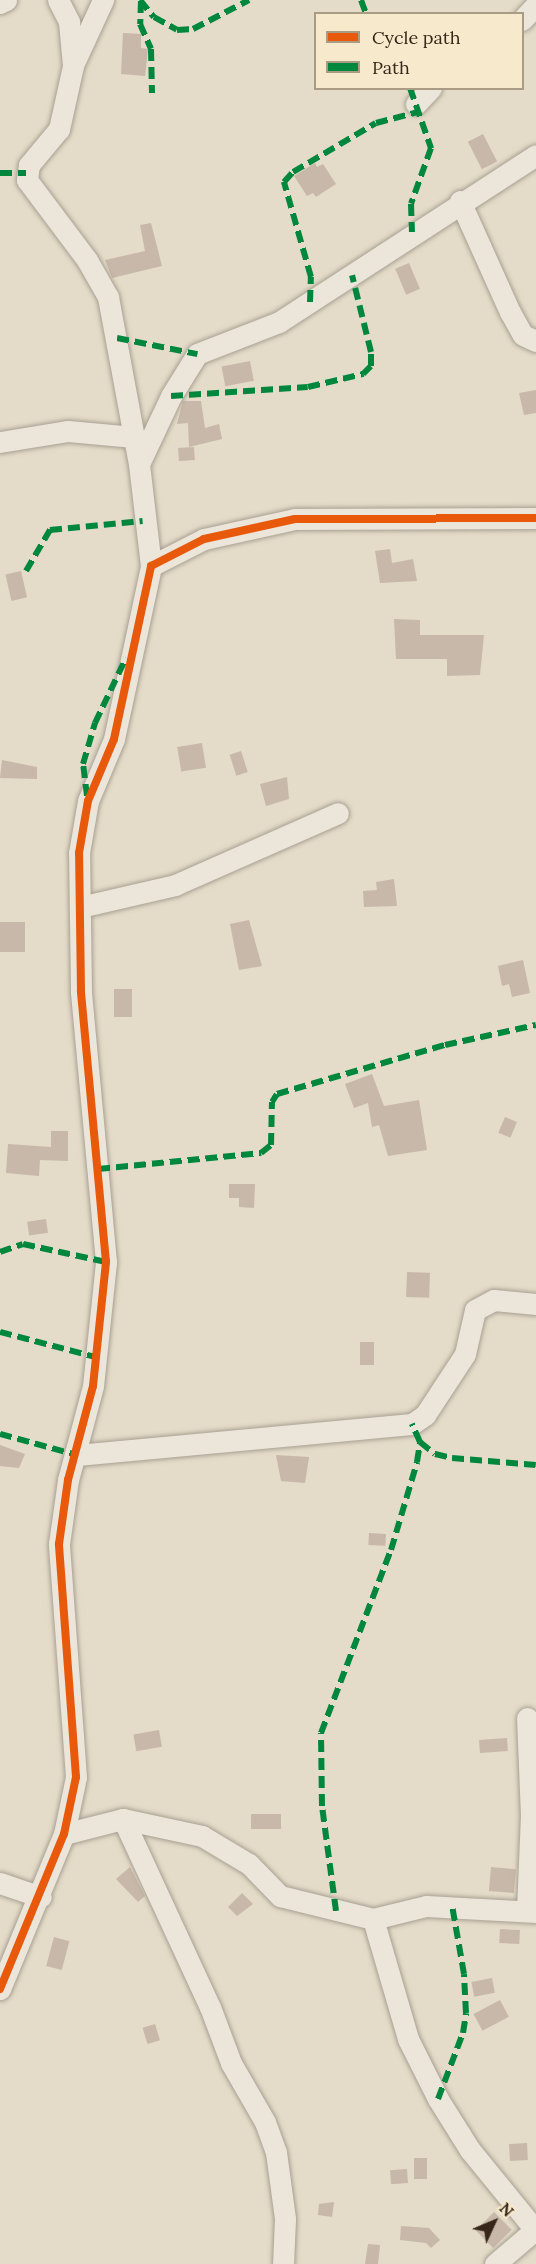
<!DOCTYPE html>
<html>
<head>
<meta charset="utf-8">
<style>
  body { margin:0 }
  #map { position:relative; width:536px; height:2264px; overflow:hidden; background:#e4dbc8; font-family:Lora,serif }
  div>[style] { position:absolute }
  [style*='--x'] { left:calc(var(--x)*1px); top:calc(var(--y)*1px); width:calc(var(--w)*1px); rotate:calc(var(--a)*1deg) }
  .building>* { inset:0; background:#c8b8a9; transform-origin:0 0 }
  .roads { filter:drop-shadow(0 0 2px #a8a092) drop-shadow(0 0 2px #a8a092) }
  .minor>* { height:21px; margin:-10.5px; padding:0 10.5px; transform-origin:10.5px; border-radius:10.5px; background:#ebe5da }
  .quiet>* { height:6px; margin-top:-3px; transform-origin:0; background:repeating-linear-gradient(90deg,#00873e 0 12px,transparent 0 18px) }
  .cycleway>* { height:8px; margin:-4px; padding:0 4px; transform-origin:4px; border-radius:4px; background:#e8590c }
  span { translate:-50% -50%; white-space:nowrap; text-align:center; line-height:1.15; -webkit-text-stroke:4.5px #f7e9cc; paint-order:stroke }
  .legend { position:absolute; left:314px; top:12px; width:210px; height:78px; box-sizing:border-box; background:#f7e9cc; border:2px solid #aa9b85; margin:0; padding:8px 10px; list-style:none; font-size:18px; color:#36271a }
  .legend li { display:flex; align-items:center; gap:12px; height:30px }
  .legend b { width:30px; border:2px solid #aa9b85 }
  .north { position:absolute; left:464px; top:2192px; width:60px; height:60px; -webkit-text-stroke:4px #f7e9cc; paint-order:stroke; rotate:46deg; font-size:16px; font-weight:700; line-height:24px; text-align:center; color:#36271a }
  .north::after { content:''; display:block; margin:auto; width:21px; height:27px; background:#36271a; clip-path:polygon(50% 0,100% 100%,50% 72%,0 100%) }
</style>
</head>
<body>
<div id="map">
  <div class="building">
    <i style="clip-path:polygon(123px 33px,141px 34px,141px 48px,148px 49px,145px 76px,121px 74px)"></i>
    <i style="left:483px;top:134px;width:31px;height:17px;rotate:63deg"></i>
    <i style="clip-path:polygon(315px 163px,317px 167px,323px 164px,336px 184px,316px 197px,313px 193px,307px 196px,294px 176px)"></i>
    <i style="clip-path:polygon(151px 223px,162px 266px,112px 278px,105px 260px,145px 251px,140px 225px)"></i>
    <i style="left:409px;top:263px;width:28px;height:15px;rotate:67deg"></i>
    <i style="left:250px;top:361px;width:20px;height:29px;rotate:79deg"></i>
    <i style="clip-path:polygon(536px 390px,536px 413px,524px 415px,519px 393px)"></i>
    <i style="clip-path:polygon(183px 401px,201px 401px,205px 428px,219px 424px,222px 439px,189px 447px,188px 423px,177px 424px)"></i>
    <i style="left:194px;top:447px;width:13px;height:16px;rotate:86deg"></i>
    <i style="clip-path:polygon(390px 549px,392px 563px,413px 559px,417px 581px,380px 583px,375px 551px)"></i>
    <i style="left:21px;top:571px;width:27px;height:16px;rotate:77deg"></i>
    <i style="clip-path:polygon(394px 619px,420px 620px,420px 635px,484px 635px,480px 675px,447px 676px,447px 659px,396px 659px)"></i>
    <i style="left:202px;top:743px;width:25px;height:25px;rotate:81deg"></i>
    <i style="left:241px;top:751px;width:22px;height:12px;rotate:72deg"></i>
    <i style="clip-path:polygon(2px 760px,37px 767px,37px 779px,0 778px)"></i>
    <i style="clip-path:polygon(287px 777px,289px 799px,266px 806px,260px 784px)"></i>
    <i style="clip-path:polygon(394px 879px,397px 906px,364px 907px,363px 891px,377px 890px,376px 882px)"></i>
    <i style="clip-path:polygon(249px 920px,262px 966px,239px 970px,230px 924px)"></i>
    <i style="left:0;top:922px;width:25px;height:30px"></i>
    <i style="clip-path:polygon(523px 960px,530px 993px,512px 997px,509px 984px,502px 986px,498px 966px)"></i>
    <i style="left:114px;top:989px;width:18px;height:28px"></i>
    <i style="clip-path:polygon(372px 1074px,384px 1106px,419px 1100px,427px 1150px,388px 1156px,379px 1125px,372px 1127px,368px 1103px,354px 1108px,345px 1084px)"></i>
    <i style="left:505px;top:1117px;width:13px;height:17px;rotate:23deg"></i>
    <i style="clip-path:polygon(51px 1131px,68px 1131px,68px 1161px,40px 1160px,39px 1176px,6px 1173px,8px 1144px,51px 1147px)"></i>
    <i style="clip-path:polygon(229px 1184px,255px 1184px,254px 1208px,239px 1207px,239px 1198px,229px 1198px)"></i>
    <i style="left:46px;top:1219px;width:14px;height:19px;rotate:82deg"></i>
    <i style="left:407px;top:1272px;width:23px;height:25px;rotate:2deg"></i>
    <i style="left:360px;top:1342px;width:14px;height:23px"></i>
    <i style="clip-path:polygon(0 1445px,25px 1454px,19px 1468px,0 1466px)"></i>
    <i style="clip-path:polygon(276px 1455px,309px 1457px,305px 1483px,281px 1481px)"></i>
    <i style="left:369px;top:1533px;width:17px;height:12px;rotate:3deg"></i>
    <i style="left:159px;top:1730px;width:17px;height:26px;rotate:80deg"></i>
    <i style="left:507px;top:1738px;width:13px;height:28px;rotate:86deg"></i>
    <i style="left:281px;top:1814px;width:15px;height:30px;rotate:90deg"></i>
    <i style="clip-path:polygon(130px 1867px,145px 1896px,138px 1902px,116px 1879px)"></i>
    <i style="left:491px;top:1867px;width:25px;height:24px;rotate:5deg"></i>
    <i style="clip-path:polygon(242px 1893px,253px 1904px,237px 1916px,228px 1907px)"></i>
    <i style="left:500px;top:1929px;width:20px;height:14px;rotate:3deg"></i>
    <i style="left:54px;top:1937px;width:16px;height:30px;rotate:15deg"></i>
    <i style="left:492px;top:1978px;width:15px;height:21px;rotate:79deg"></i>
    <i style="left:500px;top:2000px;width:19px;height:30px;rotate:62deg"></i>
    <i style="left:155px;top:2024px;width:17px;height:13px;rotate:73deg"></i>
    <i style="left:527px;top:2143px;width:17px;height:18px;rotate:87deg"></i>
    <i style="left:414px;top:2158px;width:13px;height:21px"></i>
    <i style="left:407px;top:2169px;width:14px;height:17px;rotate:86deg"></i>
    <i style="clip-path:polygon(334px 2202px,332px 2217px,318px 2215px,319px 2204px)"></i>
    <i style="left:494px;top:2212px;width:25px;height:26px;rotate:45deg"></i>
    <i style="clip-path:polygon(401px 2226px,429px 2228px,440px 2240px,431px 2248px,426px 2243px,400px 2240px)"></i>
    <i style="clip-path:polygon(368px 2244px,380px 2245px,378px 2264px,365px 2264px)"></i>
  </div>
  <div class="roads">
    <div class="minor">
      <i style="--x:58;--y:0;--w:25;--a:63"></i>
      <i style="--x:69;--y:22;--w:44;--a:84.8"></i>
      <i style="--x:73;--y:66;--w:65;--a:102.5"></i>
      <i style="--x:59;--y:129;--w:47;--a:129.8"></i>
      <i style="--x:29;--y:165;--w:15;--a:98"></i>
      <i style="--x:27;--y:180;--w:100;--a:53.1"></i>
      <i style="--x:87;--y:260;--w:43;--a:60.4"></i>
      <i style="--x:108;--y:297;--w:170;--a:79.5"></i>
      <i style="--x:139;--y:464;--w:103;--a:83.3"></i>
      <i style="--x:0;--y:3;--w:7;--a:-27"></i>
      <i style="--x:522;--y:20;--w:21;--a:-47"></i>
      <i style="--x:73;--y:65;--w:72;--a:-65.2"></i>
      <i style="--x:416;--y:104;--w:22;--a:-47"></i>
      <i style="--x:460;--y:201;--w:122;--a:65.8"></i>
      <i style="--x:510;--y:312;--w:26;--a:61"></i>
      <i style="--x:523;--y:335;--w:14;--a:25"></i>
      <i style="--x:0;--y:442;--w:69;--a:-9.2"></i>
      <i style="--x:68;--y:431;--w:66;--a:5.2"></i>
      <i style="--x:139;--y:464;--w:75;--a:-64.8"></i>
      <i style="--x:171;--y:396;--w:49;--a:-58.2"></i>
      <i style="--x:197;--y:354;--w:88;--a:-21.3"></i>
      <i style="--x:279;--y:322;--w:306;--a:-33"></i>
      <i style="--x:80;--y:907;--w:98;--a:-13"></i>
      <i style="--x:175;--y:885;--w:178;--a:-23.8"></i>
      <i style="--x:77;--y:1455;--w:336;--a:-5.3"></i>
      <i style="--x:412;--y:1424;--w:16;--a:-35"></i>
      <i style="--x:425;--y:1415;--w:73;--a:-56.7"></i>
      <i style="--x:465;--y:1354;--w:45;--a:-77.2"></i>
      <i style="--x:475;--y:1310;--w:21;--a:-28"></i>
      <i style="--x:494;--y:1300;--w:42;--a:5.4"></i>
      <i style="--x:123;--y:1819;--w:207;--a:65.2"></i>
      <i style="--x:210;--y:2007;--w:60;--a:69.4"></i>
      <i style="--x:231;--y:2063;--w:68;--a:60"></i>
      <i style="--x:265;--y:2122;--w:32;--a:70"></i>
      <i style="--x:276;--y:2152;--w:68;--a:82.3"></i>
      <i style="--x:285;--y:2219;--w:45;--a:92.5"></i>
      <i style="--x:64;--y:1834;--w:61;--a:-14.3"></i>
      <i style="--x:123;--y:1819;--w:81;--a:12.1"></i>
      <i style="--x:202;--y:1836;--w:55;--a:30.8"></i>
      <i style="--x:249;--y:1864;--w:45;--a:45.9"></i>
      <i style="--x:280;--y:1896;--w:96;--a:13.9"></i>
      <i style="--x:373;--y:1919;--w:55;--a:-13.8"></i>
      <i style="--x:426;--y:1906;--w:110;--a:3.1"></i>
      <i style="--x:0;--y:1883;--w:43;--a:18.9"></i>
      <i style="--x:527;--y:1910;--w:94;--a:-87.6"></i>
      <i style="--x:531;--y:1816;--w:98;--a:-92.3"></i>
      <i style="--x:373;--y:1919;--w:125;--a:73.7"></i>
      <i style="--x:408;--y:2039;--w:67;--a:63.4"></i>
      <i style="--x:438;--y:2099;--w:60;--a:57.9"></i>
      <i style="--x:470;--y:2150;--w:104;--a:50.8"></i>
      <i style="--x:0;--y:1989;--w:168;--a:-67.6"></i>
      <i style="--x:64;--y:1834;--w:58;--a:-78.1"></i>
      <i style="--x:76;--y:1777;--w:234;--a:-94.2"></i>
      <i style="--x:59;--y:1544;--w:65;--a:-82"></i>
      <i style="--x:68;--y:1480;--w:97;--a:-75.1"></i>
      <i style="--x:93;--y:1386;--w:125;--a:-84"></i>
      <i style="--x:106;--y:1262;--w:272;--a:-95.3"></i>
      <i style="--x:81;--y:991;--w:138;--a:-90.8"></i>
      <i style="--x:79;--y:853;--w:53;--a:-80.2"></i>
      <i style="--x:88;--y:801;--w:67;--a:-67.2"></i>
      <i style="--x:114;--y:739;--w:177;--a:-77.9"></i>
      <i style="--x:151;--y:566;--w:59;--a:-27"></i>
      <i style="--x:204;--y:539;--w:93;--a:-12.4"></i>
      <i style="--x:295;--y:519;--w:241;--a:-0.2"></i>
      <i style="--x:495;--y:2264;--w:52;--a:-40.4"></i>
    </div>
  </div>
  <div class="quiet">
    <i style="--x:140;--y:0;--w:22;--a:51"></i>
    <i style="--x:154;--y:17;--w:26;--a:29"></i>
    <i style="--x:177;--y:30;--w:16;--a:-4"></i>
    <i style="--x:193;--y:29;--w:63;--a:-27.4"></i>
    <i style="--x:361;--y:0;--w:15;--a:70"></i>
    <i style="--x:141;--y:1;--w:23;--a:92"></i>
    <i style="--x:140;--y:24;--w:27;--a:66"></i>
    <i style="--x:151;--y:49;--w:44;--a:88.7"></i>
    <i style="--x:410;--y:88;--w:64;--a:70.7"></i>
    <i style="--x:431;--y:148;--w:59;--a:109.7"></i>
    <i style="--x:411;--y:204;--w:28;--a:88"></i>
    <i style="--x:0;--y:173;--w:26;--a:0"></i>
    <i style="--x:310;--y:302;--w:25;--a:-88"></i>
    <i style="--x:311;--y:277;--w:99;--a:-105.9"></i>
    <i style="--x:284;--y:182;--w:13;--a:-48"></i>
    <i style="--x:293;--y:172;--w:96;--a:-30.6"></i>
    <i style="--x:376;--y:123;--w:43;--a:-14.7"></i>
    <i style="--x:117;--y:338;--w:82;--a:11.3"></i>
    <i style="--x:171;--y:396;--w:137;--a:-3.8"></i>
    <i style="--x:308;--y:387;--w:57;--a:-13.3"></i>
    <i style="--x:363;--y:374;--w:11;--a:-45"></i>
    <i style="--x:371;--y:366;--w:14;--a:-90"></i>
    <i style="--x:371;--y:352;--w:79;--a:-103.9"></i>
    <i style="--x:26;--y:571;--w:48;--a:-59.7"></i>
    <i style="--x:50;--y:530;--w:93;--a:-5.5"></i>
    <i style="--x:87;--y:796;--w:32;--a:-97"></i>
    <i style="--x:83;--y:764;--w:43;--a:-73.7"></i>
    <i style="--x:95;--y:723;--w:72;--a:-64.5"></i>
    <i style="--x:98;--y:1169;--w:164;--a:-5.6"></i>
    <i style="--x:261;--y:1153;--w:13;--a:-39"></i>
    <i style="--x:271;--y:1145;--w:43;--a:-88.7"></i>
    <i style="--x:272;--y:1102;--w:9;--a:-58"></i>
    <i style="--x:277;--y:1094;--w:175;--a:-16.3"></i>
    <i style="--x:445;--y:1045;--w:93;--a:-12.4"></i>
    <i style="--x:0;--y:1252;--w:24;--a:-19"></i>
    <i style="--x:23;--y:1244;--w:85;--a:12.2"></i>
    <i style="--x:0;--y:1332;--w:98;--a:14.7"></i>
    <i style="--x:0;--y:1434;--w:80;--a:15.3"></i>
    <i style="--x:420;--y:1442;--w:19;--a:39"></i>
    <i style="--x:435;--y:1454;--w:17;--a:13"></i>
    <i style="--x:452;--y:1458;--w:84;--a:4.8"></i>
    <i style="--x:336;--y:1911;--w:106;--a:-97.6"></i>
    <i style="--x:322;--y:1806;--w:73;--a:-90.8"></i>
    <i style="--x:321;--y:1733;--w:196;--a:-69.1"></i>
    <i style="--x:391;--y:1550;--w:92;--a:-73.5"></i>
    <i style="--x:417;--y:1462;--w:20;--a:-81"></i>
    <i style="--x:420;--y:1442;--w:20;--a:-114"></i>
    <i style="--x:438;--y:2099;--w:71;--a:-69.3"></i>
    <i style="--x:463;--y:2033;--w:20;--a:-81"></i>
    <i style="--x:466;--y:2013;--w:39;--a:-93"></i>
    <i style="--x:464;--y:1974;--w:70;--a:-99.9"></i>
  </div>
  <div class="cycleway">
    <i style="--x:0;--y:1989;--w:168;--a:-67.6"></i>
    <i style="--x:64;--y:1834;--w:58;--a:-78.1"></i>
    <i style="--x:76;--y:1777;--w:234;--a:-94.2"></i>
    <i style="--x:59;--y:1544;--w:65;--a:-82"></i>
    <i style="--x:68;--y:1480;--w:97;--a:-75.1"></i>
    <i style="--x:93;--y:1386;--w:125;--a:-84"></i>
    <i style="--x:106;--y:1262;--w:272;--a:-95.3"></i>
    <i style="--x:81;--y:991;--w:138;--a:-90.8"></i>
    <i style="--x:79;--y:853;--w:53;--a:-80.2"></i>
    <i style="--x:88;--y:801;--w:67;--a:-67.2"></i>
    <i style="--x:114;--y:739;--w:177;--a:-77.9"></i>
    <i style="--x:151;--y:566;--w:59;--a:-27"></i>
    <i style="--x:204;--y:539;--w:93;--a:-12.4"></i>
    <i style="--x:295;--y:519;--w:241;--a:-0.2"></i>
  </div>
  <ul class="legend">
  <li><b style="height:8px;background:#e8590c"></b>Cycle path</li>
  <li><b style="height:8px;background:#00873e"></b>Path</li>
  </ul>
  <div class="north">N</div>
</div>
</body>
</html>
